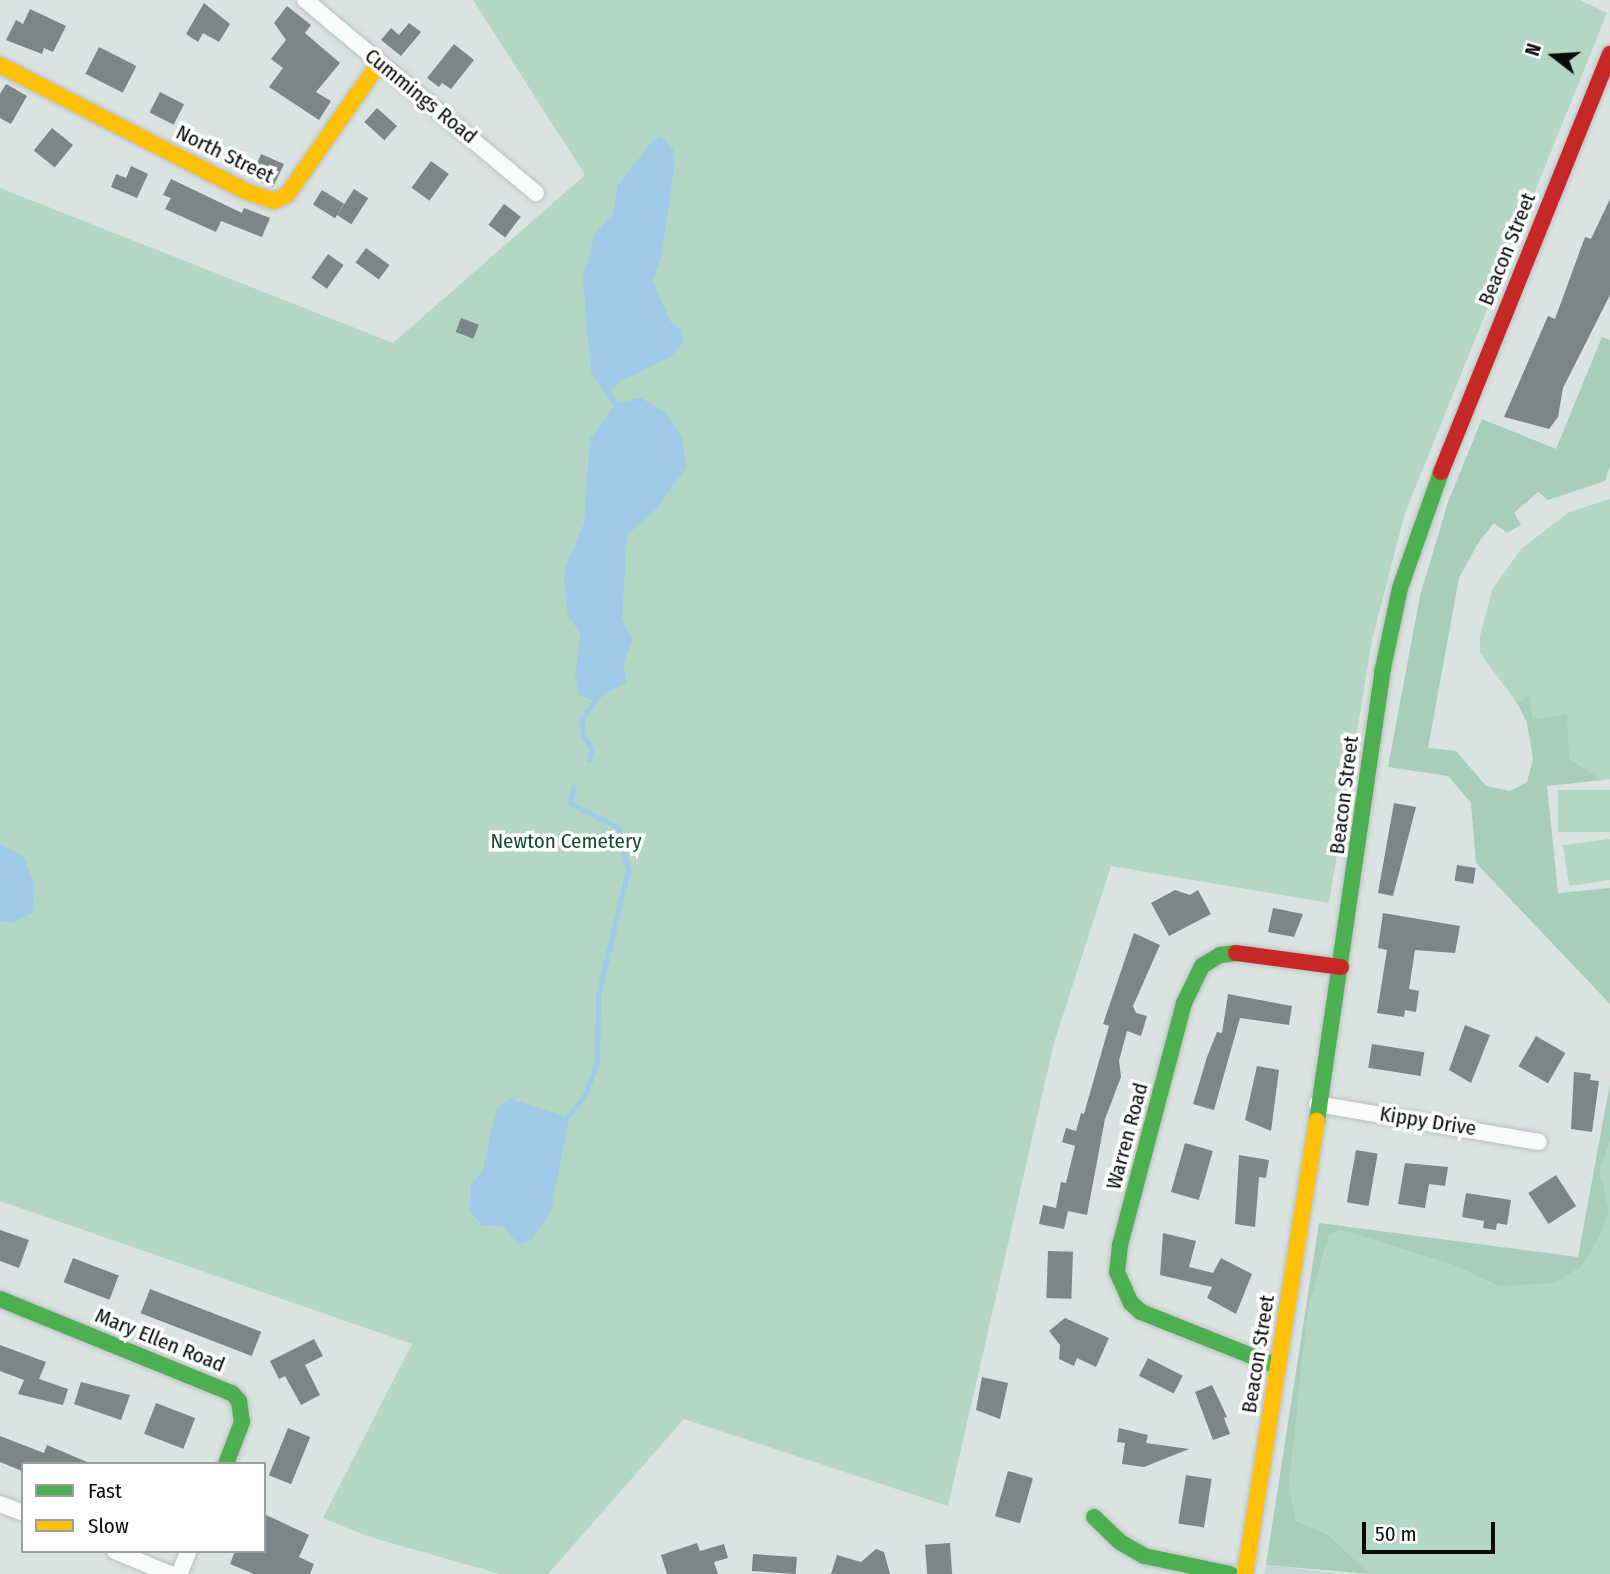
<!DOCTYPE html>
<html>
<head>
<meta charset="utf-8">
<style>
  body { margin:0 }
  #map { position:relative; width:1610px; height:1574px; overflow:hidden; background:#dae2e2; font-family:"Fira Sans Condensed",sans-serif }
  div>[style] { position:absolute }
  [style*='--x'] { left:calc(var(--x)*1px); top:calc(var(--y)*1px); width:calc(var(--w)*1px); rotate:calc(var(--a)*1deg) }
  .built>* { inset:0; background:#c6d6d7 }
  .green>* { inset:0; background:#b4d6c5; transform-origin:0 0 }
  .forest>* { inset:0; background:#a6ceba }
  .water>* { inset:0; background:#9fcae8 }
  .stream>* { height:5px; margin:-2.5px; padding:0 2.5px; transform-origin:2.5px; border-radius:2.5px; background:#9fcae8 }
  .building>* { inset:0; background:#7a8688; transform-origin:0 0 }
  .roads { filter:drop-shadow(0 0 2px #babfbf) drop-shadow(0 0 2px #babfbf) }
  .street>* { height:16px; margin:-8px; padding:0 8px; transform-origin:8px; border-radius:8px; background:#f9fbfb }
  .fast>* { height:16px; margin:-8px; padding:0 8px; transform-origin:8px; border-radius:8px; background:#4caf50 }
  .slow>* { height:16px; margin:-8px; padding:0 8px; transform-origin:8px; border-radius:8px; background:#ffc107 }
  .jam>* { height:16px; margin:-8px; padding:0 8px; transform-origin:8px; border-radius:8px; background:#c62828 }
  span { translate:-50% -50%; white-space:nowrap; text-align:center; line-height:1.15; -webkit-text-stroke:7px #fff; paint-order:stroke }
  .street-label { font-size:21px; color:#080c0d }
  .park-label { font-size:21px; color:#164b33 }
  .legend { position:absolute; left:21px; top:1462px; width:245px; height:91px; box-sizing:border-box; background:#fff; border:2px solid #9c9e9e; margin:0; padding:9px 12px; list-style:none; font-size:21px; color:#080c0d }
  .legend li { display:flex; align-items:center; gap:14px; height:35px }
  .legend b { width:35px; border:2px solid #9c9e9e }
  .north { position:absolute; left:1519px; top:21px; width:70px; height:70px; -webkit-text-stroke:5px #fff; paint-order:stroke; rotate:287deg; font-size:19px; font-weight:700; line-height:28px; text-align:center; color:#080c0d }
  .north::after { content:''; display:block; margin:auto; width:24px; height:32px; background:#080c0d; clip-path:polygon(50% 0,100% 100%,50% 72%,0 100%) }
  .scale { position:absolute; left:1362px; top:1522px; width:133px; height:32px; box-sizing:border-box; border:4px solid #080c0d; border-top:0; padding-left:9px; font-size:21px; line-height:24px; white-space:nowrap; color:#080c0d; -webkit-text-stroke:5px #fff; paint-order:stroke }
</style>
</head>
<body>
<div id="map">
  <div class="built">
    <i style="clip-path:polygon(1266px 1565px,1344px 1574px,1264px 1574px)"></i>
  </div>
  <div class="green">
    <i style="clip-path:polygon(473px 0,1580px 0,1607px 13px,1405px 513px,1372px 640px,1329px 903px,1111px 866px,1054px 1043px,948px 1506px,684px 1419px,548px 1574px,500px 1574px,367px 1536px,323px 1518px,412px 1344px,0 1201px,0 188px,393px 343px,585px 175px)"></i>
    <i style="clip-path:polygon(1610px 499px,1610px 779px,1602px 780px,1569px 758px,1533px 719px,1530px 695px,1517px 703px,1480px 653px,1480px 636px,1492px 590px,1521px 549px,1569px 512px)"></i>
    <i style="left:1610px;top:790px;width:42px;height:52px;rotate:90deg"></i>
    <i style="clip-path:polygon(1610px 839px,1610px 880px,1569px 886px,1563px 845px)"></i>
    <i style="clip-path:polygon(1610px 1141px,1610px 1574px,1370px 1574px,1327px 1534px,1296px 1521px,1289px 1485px,1308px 1310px,1328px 1237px,1340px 1230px,1451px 1264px,1498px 1286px,1582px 1266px,1609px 1209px,1600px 1171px)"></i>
  </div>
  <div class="forest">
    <i style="clip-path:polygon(1602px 337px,1610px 340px,1610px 465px,1605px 481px,1548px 500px,1538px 492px,1514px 513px,1521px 525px,1507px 533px,1494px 523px,1478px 543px,1459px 578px,1428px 748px,1456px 751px,1486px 786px,1510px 791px,1527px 782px,1533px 759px,1527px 723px,1517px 703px,1530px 695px,1533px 719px,1567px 715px,1569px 758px,1602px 780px,1547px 786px,1558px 893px,1610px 888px,1610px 1004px,1476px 863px,1471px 803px,1448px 776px,1388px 767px,1420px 596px,1448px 502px,1482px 419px,1556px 449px)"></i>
    <i style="clip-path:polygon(1610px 1083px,1610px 1141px,1600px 1171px,1609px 1209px,1601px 1233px,1582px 1266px,1554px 1283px,1498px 1286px,1451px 1264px,1340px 1230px,1328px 1237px,1308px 1310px,1289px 1485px,1296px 1521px,1327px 1534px,1370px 1574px,1266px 1565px,1319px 1223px,1578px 1257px)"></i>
  </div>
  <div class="water">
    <i style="clip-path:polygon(661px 137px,673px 149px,675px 161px,662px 252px,653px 282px,670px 321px,682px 330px,683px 343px,670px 357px,620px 381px,611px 391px,618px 403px,641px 398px,665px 412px,682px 437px,686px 468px,658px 507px,627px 535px,622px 620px,633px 639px,623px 663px,626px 682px,595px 701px,579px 695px,575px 674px,581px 634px,568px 616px,564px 582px,566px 565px,584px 524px,590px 439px,614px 406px,591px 373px,583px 278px,595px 233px,613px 214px,618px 185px,655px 138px)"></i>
    <i style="clip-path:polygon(0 844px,23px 857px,35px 884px,32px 913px,12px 923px,0 921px)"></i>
    <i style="clip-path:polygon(510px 1099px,564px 1116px,568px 1122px,551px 1211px,531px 1240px,518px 1245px,505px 1227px,482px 1225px,469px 1210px,471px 1186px,483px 1169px,497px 1108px)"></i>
  </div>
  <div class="stream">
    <i style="--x:589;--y:760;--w:12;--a:-76"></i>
    <i style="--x:592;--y:748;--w:13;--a:-129"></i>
    <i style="--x:584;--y:738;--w:18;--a:-99"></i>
    <i style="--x:581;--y:720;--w:24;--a:-54"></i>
    <i style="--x:566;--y:1119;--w:31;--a:-52"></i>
    <i style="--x:585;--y:1095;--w:35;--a:-70"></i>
    <i style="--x:597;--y:1062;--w:67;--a:-89.1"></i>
    <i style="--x:598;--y:995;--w:129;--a:-76.5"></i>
    <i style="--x:628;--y:870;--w:44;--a:-103.1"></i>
    <i style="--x:618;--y:827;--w:54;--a:-153.4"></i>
    <i style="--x:570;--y:803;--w:17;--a:-77"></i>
  </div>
  <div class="building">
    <i style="clip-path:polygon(204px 3px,230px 24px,219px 42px,203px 33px,198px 42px,186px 34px)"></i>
    <i style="clip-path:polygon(287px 6px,311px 25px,305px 33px,340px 63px,316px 92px,331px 101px,319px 120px,269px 87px,283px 68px,271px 59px,286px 40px,274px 23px)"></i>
    <i style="clip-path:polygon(30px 9px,66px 26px,53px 52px,44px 48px,42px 54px,6px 40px,16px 20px,23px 24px)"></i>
    <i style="clip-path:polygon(409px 23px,421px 32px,401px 56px,381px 40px,391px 28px,399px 35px)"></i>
    <i style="clip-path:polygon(454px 44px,474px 60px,451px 89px,442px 83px,439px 87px,427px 78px)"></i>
    <i style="left:99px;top:47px;width:42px;height:30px;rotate:27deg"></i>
    <i style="clip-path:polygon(6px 84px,27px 96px,11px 124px,0 118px,0 94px)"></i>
    <i style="left:160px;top:92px;width:27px;height:23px;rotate:27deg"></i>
    <i style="left:377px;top:108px;width:27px;height:19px;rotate:42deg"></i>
    <i style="left:52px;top:128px;width:27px;height:29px;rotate:39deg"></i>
    <i style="clip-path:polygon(261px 154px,284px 164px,273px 187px,259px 182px,262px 177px,253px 173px)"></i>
    <i style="left:431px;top:161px;width:22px;height:33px;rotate:36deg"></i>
    <i style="clip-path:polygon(131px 166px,148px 174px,137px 198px,111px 187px,116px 174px,126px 178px)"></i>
    <i style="clip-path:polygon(171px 179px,242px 213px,244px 208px,270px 218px,262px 237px,221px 221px,216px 232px,165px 209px,171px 198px,163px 195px)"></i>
    <i style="left:354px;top:189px;width:17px;height:31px;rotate:33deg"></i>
    <i style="left:322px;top:190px;width:26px;height:17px;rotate:32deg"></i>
    <i style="clip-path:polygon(1610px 199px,1610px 295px,1563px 388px,1558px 417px,1549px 429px,1504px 417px,1548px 316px,1555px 319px,1585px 237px,1591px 239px)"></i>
    <i style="left:504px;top:204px;width:21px;height:26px;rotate:37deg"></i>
    <i style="left:366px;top:248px;width:29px;height:18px;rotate:36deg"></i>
    <i style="left:328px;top:254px;width:19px;height:29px;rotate:35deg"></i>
    <i style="left:461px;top:318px;width:19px;height:15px;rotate:21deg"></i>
    <i style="clip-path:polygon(1394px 803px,1416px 807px,1393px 896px,1378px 893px)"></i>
    <i style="left:1457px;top:865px;width:19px;height:16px;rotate:9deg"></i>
    <i style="clip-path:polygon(1175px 890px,1190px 895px,1198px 890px,1211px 914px,1169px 936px,1151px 903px)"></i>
    <i style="clip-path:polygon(1273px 908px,1303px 914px,1294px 937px,1268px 932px)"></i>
    <i style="clip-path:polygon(1383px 913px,1460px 926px,1455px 953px,1415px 950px,1409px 989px,1419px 991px,1416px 1012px,1405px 1010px,1404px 1017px,1377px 1013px,1387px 950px,1378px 948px)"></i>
    <i style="clip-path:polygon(1134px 933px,1160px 945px,1133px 1006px,1136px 1013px,1147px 1016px,1141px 1036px,1127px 1031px,1119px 1061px,1121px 1077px,1105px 1119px,1087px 1215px,1068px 1211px,1064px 1229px,1039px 1224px,1043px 1205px,1056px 1208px,1061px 1182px,1066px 1183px,1075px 1146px,1062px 1142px,1066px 1128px,1076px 1131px,1081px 1113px,1084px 1114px,1109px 1026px,1103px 1024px)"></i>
    <i style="clip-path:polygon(1228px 994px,1292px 1006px,1289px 1025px,1240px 1018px,1214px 1110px,1193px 1104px,1207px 1057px,1217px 1032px,1222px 1033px)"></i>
    <i style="clip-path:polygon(1465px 1025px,1490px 1035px,1471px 1083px,1449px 1070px)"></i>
    <i style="left:1536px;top:1036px;width:34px;height:35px;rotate:30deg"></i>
    <i style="left:1372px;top:1044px;width:53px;height:24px;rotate:9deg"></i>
    <i style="clip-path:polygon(1257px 1066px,1279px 1070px,1271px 1131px,1245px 1120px)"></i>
    <i style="clip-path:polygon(1574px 1072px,1591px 1074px,1590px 1080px,1599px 1081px,1592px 1132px,1571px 1129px)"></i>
    <i style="left:1185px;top:1143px;width:29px;height:51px;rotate:16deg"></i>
    <i style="left:1356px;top:1150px;width:22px;height:53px;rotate:10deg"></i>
    <i style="clip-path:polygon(1239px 1155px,1269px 1160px,1266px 1178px,1259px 1177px,1255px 1227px,1235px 1224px)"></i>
    <i style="clip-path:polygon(1405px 1163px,1448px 1167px,1445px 1186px,1429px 1184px,1425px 1208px,1398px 1204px)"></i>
    <i style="left:1556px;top:1175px;width:37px;height:33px;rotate:57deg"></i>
    <i style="clip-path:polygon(1466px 1193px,1511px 1200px,1507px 1225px,1497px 1223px,1496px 1230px,1483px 1228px,1484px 1221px,1462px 1217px)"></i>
    <i style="clip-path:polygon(0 1230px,29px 1240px,19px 1268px,0 1261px)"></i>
    <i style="clip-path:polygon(1163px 1233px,1196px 1241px,1189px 1267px,1213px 1273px,1221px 1258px,1252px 1274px,1236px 1314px,1207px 1298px,1212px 1287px,1160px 1275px)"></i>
    <i style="left:1048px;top:1251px;width:25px;height:47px;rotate:2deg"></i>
    <i style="left:73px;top:1258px;width:49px;height:26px;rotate:21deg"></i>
    <i style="left:150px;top:1289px;width:119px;height:26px;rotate:21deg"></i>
    <i style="clip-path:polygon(1065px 1318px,1109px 1338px,1096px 1367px,1077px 1358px,1074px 1366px,1059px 1359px,1060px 1345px,1049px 1331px)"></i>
    <i style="clip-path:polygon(314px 1339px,323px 1356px,305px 1365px,320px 1395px,301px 1405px,285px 1376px,279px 1379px,270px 1361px)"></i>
    <i style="clip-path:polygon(0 1345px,46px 1362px,39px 1379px,68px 1389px,63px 1405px,18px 1394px,24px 1380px,0 1371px)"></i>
    <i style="left:1148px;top:1358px;width:39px;height:20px;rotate:27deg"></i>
    <i style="clip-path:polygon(982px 1377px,1008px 1383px,1000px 1419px,976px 1410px)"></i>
    <i style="clip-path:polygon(81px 1382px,130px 1395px,121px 1420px,74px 1404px)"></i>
    <i style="clip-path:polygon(1212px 1385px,1227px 1417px,1224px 1418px,1230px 1434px,1213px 1440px,1195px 1392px)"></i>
    <i style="left:156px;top:1403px;width:42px;height:33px;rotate:21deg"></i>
    <i style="left:288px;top:1428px;width:24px;height:51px;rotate:22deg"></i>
    <i style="clip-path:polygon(1119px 1428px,1148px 1435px,1146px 1443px,1189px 1449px,1144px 1467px,1122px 1464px,1125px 1443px,1117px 1442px)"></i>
    <i style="clip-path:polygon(0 1436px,44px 1453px,47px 1445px,92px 1464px,23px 1464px,22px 1471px,0 1462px)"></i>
    <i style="left:1008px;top:1471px;width:26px;height:47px;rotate:16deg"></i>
    <i style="left:1186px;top:1475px;width:26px;height:49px;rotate:9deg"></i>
    <i style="clip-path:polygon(264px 1514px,309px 1535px,299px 1557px,314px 1564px,310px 1574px,254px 1574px,230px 1564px,235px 1551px,264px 1551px)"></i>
    <i style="clip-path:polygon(697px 1543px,700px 1551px,724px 1544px,728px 1558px,714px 1562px,718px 1574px,667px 1574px,661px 1555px)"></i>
    <i style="left:950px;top:1543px;width:31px;height:25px;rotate:86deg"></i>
    <i style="clip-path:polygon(876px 1549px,884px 1552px,890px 1574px,831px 1574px,837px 1555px,861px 1562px)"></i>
    <i style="left:753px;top:1554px;width:44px;height:17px;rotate:4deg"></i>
  </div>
  <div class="roads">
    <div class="street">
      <i style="--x:305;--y:0;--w:301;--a:39.9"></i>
      <i style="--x:1317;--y:1104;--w:225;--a:9.7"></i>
      <i style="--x:0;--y:1504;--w:25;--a:21"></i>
      <i style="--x:115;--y:1551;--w:60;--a:22.7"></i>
      <i style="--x:179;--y:1574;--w:25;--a:-67"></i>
    </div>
    <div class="fast">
      <i style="--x:1236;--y:953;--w:16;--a:173"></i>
      <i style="--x:1220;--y:955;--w:21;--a:149"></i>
      <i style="--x:1202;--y:966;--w:41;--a:115.9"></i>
      <i style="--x:1184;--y:1003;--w:250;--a:104.8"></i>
      <i style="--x:1120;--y:1245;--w:27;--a:96"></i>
      <i style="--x:1117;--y:1272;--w:34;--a:66"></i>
      <i style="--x:1131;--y:1303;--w:13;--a:42"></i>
      <i style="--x:1141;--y:1312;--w:146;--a:21.7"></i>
      <i style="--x:1317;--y:1121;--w:453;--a:-81.7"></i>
      <i style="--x:1382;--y:673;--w:87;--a:-78"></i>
      <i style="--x:1400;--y:588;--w:123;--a:-70.5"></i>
      <i style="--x:0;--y:1299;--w:250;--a:22.1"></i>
      <i style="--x:232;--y:1393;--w:11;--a:49"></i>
      <i style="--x:239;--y:1401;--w:21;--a:82"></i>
      <i style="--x:242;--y:1422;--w:45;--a:110.9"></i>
      <i style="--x:1094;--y:1517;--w:36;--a:44"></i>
      <i style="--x:1120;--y:1542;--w:28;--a:30"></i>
      <i style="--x:1144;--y:1556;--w:88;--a:11.8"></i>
    </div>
    <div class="slow">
      <i style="--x:0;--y:65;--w:276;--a:27.2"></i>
      <i style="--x:245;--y:191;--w:31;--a:19"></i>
      <i style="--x:274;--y:201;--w:14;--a:-25"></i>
      <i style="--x:287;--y:195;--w:161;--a:-55.1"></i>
      <i style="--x:1245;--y:1574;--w:459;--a:-81"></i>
    </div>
    <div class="jam">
      <i style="--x:1441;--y:472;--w:451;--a:-68"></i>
      <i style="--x:1236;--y:953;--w:106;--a:7.6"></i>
    </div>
  </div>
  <div class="street-label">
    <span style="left:421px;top:96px;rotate:39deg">Cummings Road</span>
    <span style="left:225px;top:154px;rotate:26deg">North Street</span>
    <span style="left:1507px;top:249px;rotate:-68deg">Beacon Street</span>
    <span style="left:1344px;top:795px;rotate:-83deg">Beacon Street</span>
    <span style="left:1428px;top:1121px;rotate:9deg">Kippy Drive</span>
    <span style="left:1127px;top:1136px;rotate:-75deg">Warren Road</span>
    <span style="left:160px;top:1340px;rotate:22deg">Mary Ellen Road</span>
    <span style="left:1258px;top:1354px;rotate:-81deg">Beacon Street</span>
  </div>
  <div class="park-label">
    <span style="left:566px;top:841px">Newton Cemetery</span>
  </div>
  <ul class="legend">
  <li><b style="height:9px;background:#4caf50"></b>Fast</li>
  <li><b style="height:9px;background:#ffc107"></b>Slow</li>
  </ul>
  <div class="north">N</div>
  <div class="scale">50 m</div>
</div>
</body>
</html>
